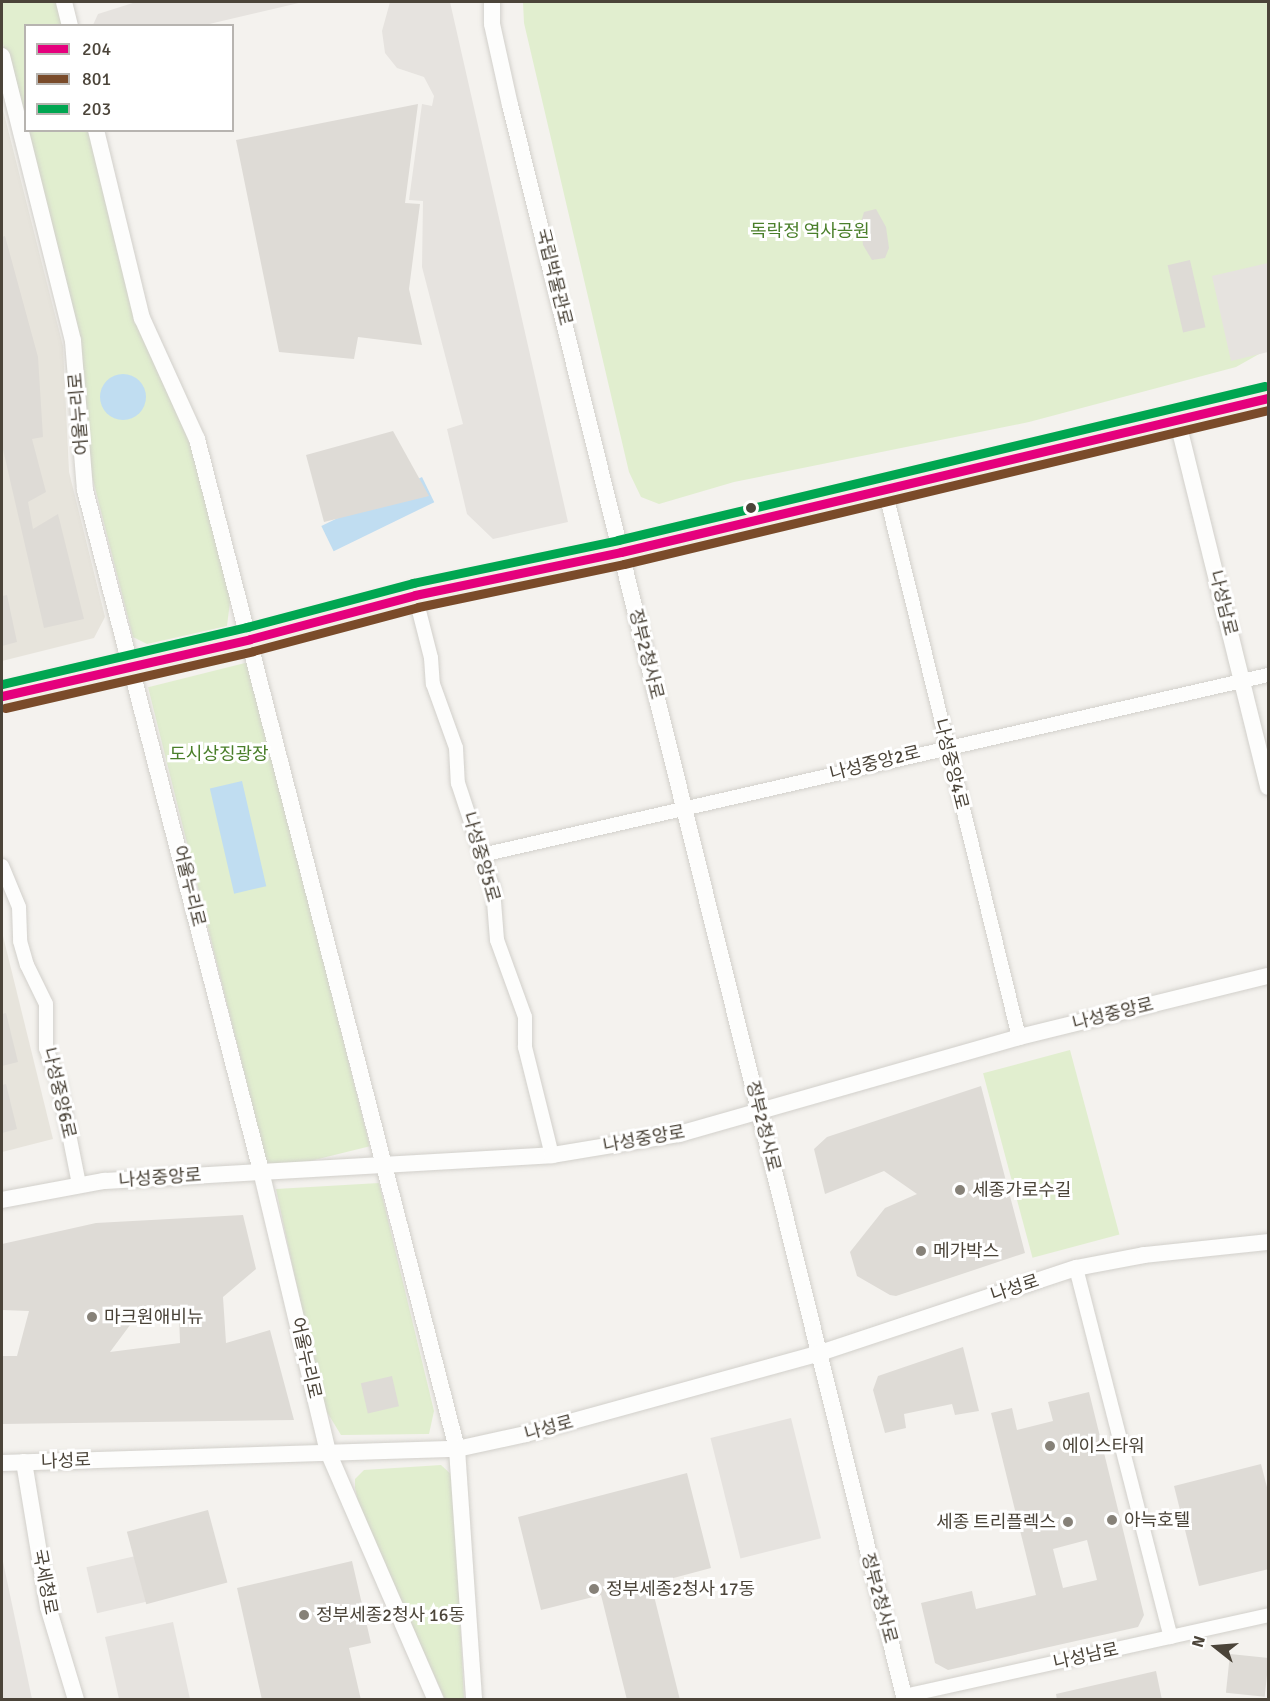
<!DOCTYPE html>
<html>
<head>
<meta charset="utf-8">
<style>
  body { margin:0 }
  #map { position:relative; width:1270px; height:1701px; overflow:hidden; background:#f4f2ee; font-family:Signika,"Noto Sans KR",sans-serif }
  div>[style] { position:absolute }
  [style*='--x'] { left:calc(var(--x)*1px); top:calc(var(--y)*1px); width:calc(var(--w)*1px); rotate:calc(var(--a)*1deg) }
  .residential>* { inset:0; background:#e7e4dc }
  .green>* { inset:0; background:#e1eecf; transform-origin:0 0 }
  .parking>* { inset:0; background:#e6e3df; transform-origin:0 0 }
  .water>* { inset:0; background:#c0ddf1; transform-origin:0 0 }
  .round { border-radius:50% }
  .building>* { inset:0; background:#dedbd6; transform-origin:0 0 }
  .roads { filter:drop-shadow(0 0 2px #d2d0cb) drop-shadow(0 0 2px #d2d0cb) }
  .minor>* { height:14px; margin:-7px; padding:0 7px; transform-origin:7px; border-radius:7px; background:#fdfdfc }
  .tertiary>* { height:16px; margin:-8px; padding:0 8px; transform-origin:8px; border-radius:8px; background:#fdfdfc }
  .primary>* { height:22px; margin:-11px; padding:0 11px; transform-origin:11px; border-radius:11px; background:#f2efe6 }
  .bus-1>* { height:9px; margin:-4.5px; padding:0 4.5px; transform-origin:4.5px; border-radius:4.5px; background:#e5007d }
  .bus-2>* { height:9px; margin:-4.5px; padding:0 4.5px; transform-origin:4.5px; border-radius:4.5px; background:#7a4b2a }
  .bus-3>* { height:9px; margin:-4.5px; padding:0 4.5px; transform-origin:4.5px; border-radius:4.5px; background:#00a651 }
  .dots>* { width:16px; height:16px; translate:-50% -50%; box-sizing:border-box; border:3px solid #fff; border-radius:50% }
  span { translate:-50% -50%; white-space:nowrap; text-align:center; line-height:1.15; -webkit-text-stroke:6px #fff; paint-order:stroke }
  .park-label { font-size:18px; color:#4a7f2a }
  .street-label { font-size:18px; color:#4b4439 }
  .poi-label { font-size:18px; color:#4b4439 }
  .left { translate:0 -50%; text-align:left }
  .right { translate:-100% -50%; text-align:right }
  .frame { position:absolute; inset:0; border:3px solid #4b4439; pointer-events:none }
  .legend { position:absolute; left:24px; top:24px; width:210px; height:108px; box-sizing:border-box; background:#fff; border:2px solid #b7b4b0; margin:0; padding:8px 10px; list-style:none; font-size:18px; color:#4b4439 }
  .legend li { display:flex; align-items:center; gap:12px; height:30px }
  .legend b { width:30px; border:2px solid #b7b4b0 }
  .north { position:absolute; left:1186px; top:1617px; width:60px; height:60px; -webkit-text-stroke:4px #fff; paint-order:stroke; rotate:287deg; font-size:16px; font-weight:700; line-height:24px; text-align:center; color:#4b4439 }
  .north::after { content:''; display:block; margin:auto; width:21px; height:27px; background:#4b4439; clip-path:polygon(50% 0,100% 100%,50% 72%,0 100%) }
</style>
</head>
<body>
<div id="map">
  <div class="residential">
    <i style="clip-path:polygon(2px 106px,63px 346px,69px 472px,105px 617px,94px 638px,2px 661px)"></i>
    <i style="clip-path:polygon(2px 932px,53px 1139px,2px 1152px)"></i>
  </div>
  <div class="green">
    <i style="clip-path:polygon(2px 2px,59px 2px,64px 25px,26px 26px,26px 130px,90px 131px,138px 326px,190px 436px,231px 594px,227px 626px,147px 644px,133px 637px,92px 476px,77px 324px,2px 40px)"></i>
    <i style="clip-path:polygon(523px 2px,1268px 2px,1268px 349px,1236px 367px,1029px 422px,734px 482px,659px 504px,641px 497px,629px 472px,524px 23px)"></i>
    <i style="left:249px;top:662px;width:499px;height:104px;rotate:76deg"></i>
    <i style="left:1070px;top:1050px;width:191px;height:90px;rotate:75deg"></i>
    <i style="clip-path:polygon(379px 1183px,434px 1411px,429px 1434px,341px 1435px,322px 1404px,276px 1189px)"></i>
    <i style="clip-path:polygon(441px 1465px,453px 1476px,464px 1699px,445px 1699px,361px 1514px,355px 1488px,355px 1479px,364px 1470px)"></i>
  </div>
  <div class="parking">
    <i style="clip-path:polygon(136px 2px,303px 2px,205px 25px,93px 25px,98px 14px)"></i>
    <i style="clip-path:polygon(390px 2px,450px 2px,568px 522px,493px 539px,467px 514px,447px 429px,463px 424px,422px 267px,423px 201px,409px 200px,422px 104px,432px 106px,434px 96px,424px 77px,397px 68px,385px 53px,382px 31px)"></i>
    <i style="clip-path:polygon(1268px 263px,1268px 352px,1231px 361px,1212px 276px)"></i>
    <i style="left:791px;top:1418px;width:124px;height:83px;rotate:76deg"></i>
    <i style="left:140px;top:1555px;width:47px;height:55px;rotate:77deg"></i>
    <i style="clip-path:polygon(2px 1557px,32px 1699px,2px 1699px)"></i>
    <i style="clip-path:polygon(173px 1622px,190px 1699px,119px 1699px,105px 1637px)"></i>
  </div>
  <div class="water">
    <i class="round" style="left:100px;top:374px;width:46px;height:46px"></i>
    <i style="left:422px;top:477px;width:28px;height:112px;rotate:64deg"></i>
    <i style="left:242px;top:781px;width:108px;height:33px;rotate:77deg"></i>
  </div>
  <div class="building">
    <i style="clip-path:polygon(418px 104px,405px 203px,420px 204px,409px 289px,422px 345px,358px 337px,354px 359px,279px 352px,236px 140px)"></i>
    <i style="clip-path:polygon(876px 209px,886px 227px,889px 248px,885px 258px,872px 260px,863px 245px,861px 222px,864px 212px)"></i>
    <i style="clip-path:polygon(5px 236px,38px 357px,43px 437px,32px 439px,46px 492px,28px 502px,33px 529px,58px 514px,84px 619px,44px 628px,2px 445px,2px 237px)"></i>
    <i style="left:1190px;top:260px;width:69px;height:23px;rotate:77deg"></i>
    <i style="clip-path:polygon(393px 431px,429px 496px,324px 522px,306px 455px)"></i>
    <i style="clip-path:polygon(7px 595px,17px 642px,2px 646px,2px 596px)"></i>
    <i style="clip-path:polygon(6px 1013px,18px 1062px,2px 1066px,2px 1014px)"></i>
    <i style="clip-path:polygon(6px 1084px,17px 1129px,2px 1133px,2px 1085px)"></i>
    <i style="clip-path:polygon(981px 1086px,1025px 1253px,896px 1296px,890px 1295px,857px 1276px,850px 1252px,885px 1208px,917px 1194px,884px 1171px,825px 1194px,814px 1149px,827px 1137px)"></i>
    <i style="clip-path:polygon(evenodd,243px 1215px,256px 1269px,223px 1297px,226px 1343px,270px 1330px,294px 1420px,2px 1424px,2px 1356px,17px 1356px,29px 1311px,2px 1310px,2px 1244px,96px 1223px,243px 1215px,179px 1314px,180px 1343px,110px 1352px,133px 1321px,179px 1314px)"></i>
    <i style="clip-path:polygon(963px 1347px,979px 1411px,955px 1415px,952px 1404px,904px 1414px,906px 1428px,885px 1433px,873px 1390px,878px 1376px)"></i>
    <i style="left:392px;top:1376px;width:31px;height:32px;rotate:77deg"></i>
    <i style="clip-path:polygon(evenodd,1089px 1392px,1144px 1615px,1138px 1627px,948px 1670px,935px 1663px,921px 1603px,972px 1591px,976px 1609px,1036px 1595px,991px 1413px,1012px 1408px,1017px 1430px,1053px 1421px,1048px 1402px,1089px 1392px,1087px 1540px,1097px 1580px,1063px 1588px,1053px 1549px,1087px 1540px)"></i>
    <i style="clip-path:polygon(1261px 1464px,1269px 1495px,1269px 1569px,1199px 1586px,1174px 1486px)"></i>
    <i style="clip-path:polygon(687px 1473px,711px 1568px,651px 1584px,680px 1700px,627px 1700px,601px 1595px,541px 1610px,518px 1517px)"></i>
    <i style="left:208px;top:1510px;width:75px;height:84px;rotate:75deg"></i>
    <i style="clip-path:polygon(352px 1561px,371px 1643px,349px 1648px,361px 1700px,262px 1700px,237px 1588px)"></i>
    <i style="left:1230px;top:1654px;width:39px;height:39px;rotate:6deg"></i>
    <i style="clip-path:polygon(1156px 1671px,1162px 1700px,1057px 1700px,1056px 1694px)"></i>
  </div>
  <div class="roads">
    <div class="minor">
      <i style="--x:885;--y:490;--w:563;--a:76.24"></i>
      <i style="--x:415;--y:595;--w:65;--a:75.7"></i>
      <i style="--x:431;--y:658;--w:26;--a:86"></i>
      <i style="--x:433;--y:684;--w:68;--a:70.2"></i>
      <i style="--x:456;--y:748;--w:35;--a:87"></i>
      <i style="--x:458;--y:783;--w:112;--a:71.7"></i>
      <i style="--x:493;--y:889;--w:51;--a:85.5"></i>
      <i style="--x:497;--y:940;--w:82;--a:70"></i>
      <i style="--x:525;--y:1017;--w:30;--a:90"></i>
      <i style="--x:525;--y:1047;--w:111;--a:76"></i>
      <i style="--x:482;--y:855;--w:806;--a:-12.9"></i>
      <i style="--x:2;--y:866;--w:44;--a:67.5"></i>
      <i style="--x:19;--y:907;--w:34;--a:88"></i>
      <i style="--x:20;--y:941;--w:25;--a:74"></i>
      <i style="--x:27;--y:965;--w:43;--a:64"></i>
      <i style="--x:46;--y:1004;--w:44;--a:90"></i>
      <i style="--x:46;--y:1048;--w:38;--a:70"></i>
      <i style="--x:59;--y:1084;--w:102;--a:78.7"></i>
      <i style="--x:1076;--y:1268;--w:381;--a:75.6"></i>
      <i style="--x:904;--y:1696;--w:373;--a:-12.5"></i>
    </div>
    <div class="tertiary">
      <i style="--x:64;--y:2;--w:25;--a:76"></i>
      <i style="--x:492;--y:2;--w:22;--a:90"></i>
      <i style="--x:492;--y:24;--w:83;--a:77.5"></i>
      <i style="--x:510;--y:105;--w:1643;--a:76.09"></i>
      <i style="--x:2;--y:56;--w:294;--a:76"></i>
      <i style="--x:73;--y:341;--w:149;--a:85.4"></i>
      <i style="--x:85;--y:490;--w:703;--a:75.51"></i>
      <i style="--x:261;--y:1171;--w:289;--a:76.6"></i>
      <i style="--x:328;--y:1452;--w:270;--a:66.5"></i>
      <i style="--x:96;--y:130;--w:194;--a:76.3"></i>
      <i style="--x:142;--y:318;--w:133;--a:65.6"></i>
      <i style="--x:197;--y:439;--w:1043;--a:75.56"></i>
      <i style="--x:457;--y:1449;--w:252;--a:86.1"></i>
      <i style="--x:1177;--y:419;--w:379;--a:76.1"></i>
      <i style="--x:2;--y:1200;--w:104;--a:-10.6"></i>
      <i style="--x:104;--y:1181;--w:449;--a:-3.3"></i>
      <i style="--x:552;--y:1155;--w:129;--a:-9.4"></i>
      <i style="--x:679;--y:1134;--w:354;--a:-15.9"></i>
      <i style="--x:1019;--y:1037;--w:256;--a:-13.8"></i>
      <i style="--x:24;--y:1462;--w:147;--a:80.6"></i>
      <i style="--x:48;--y:1607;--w:97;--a:73.2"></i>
      <i style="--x:2;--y:1463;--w:455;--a:-1.8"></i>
      <i style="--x:457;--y:1449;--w:71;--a:-12.3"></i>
      <i style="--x:526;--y:1434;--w:302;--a:-15.4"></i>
      <i style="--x:817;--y:1354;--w:273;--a:-18.4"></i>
      <i style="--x:1076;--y:1268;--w:69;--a:-10.8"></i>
      <i style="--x:1144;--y:1255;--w:125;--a:-6"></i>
    </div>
    <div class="primary">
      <i style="--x:2;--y:696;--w:254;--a:-12.9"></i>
      <i style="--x:250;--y:639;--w:171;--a:-14.9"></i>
      <i style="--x:415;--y:595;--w:210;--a:-11.8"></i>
      <i style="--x:621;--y:552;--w:665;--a:-13.39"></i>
    </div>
  </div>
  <div class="bus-1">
    <i style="--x:2;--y:696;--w:254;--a:-12.9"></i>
    <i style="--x:250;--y:639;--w:171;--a:-14.9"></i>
    <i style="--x:415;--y:595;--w:210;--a:-11.8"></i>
    <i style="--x:621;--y:552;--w:665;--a:-13.39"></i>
  </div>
  <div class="bus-2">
    <i style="--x:5;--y:708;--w:254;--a:-12.9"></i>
    <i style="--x:253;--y:651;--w:171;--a:-14.9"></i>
    <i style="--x:418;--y:607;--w:210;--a:-11.8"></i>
    <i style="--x:624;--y:564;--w:662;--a:-13.45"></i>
  </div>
  <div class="bus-3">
    <i style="--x:2;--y:684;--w:252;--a:-13.1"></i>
    <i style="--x:247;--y:627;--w:172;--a:-14.8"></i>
    <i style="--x:413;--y:583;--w:209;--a:-11.8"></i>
    <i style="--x:618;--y:540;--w:665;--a:-13.39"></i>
  </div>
  <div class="dots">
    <i style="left:751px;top:508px;background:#4b4439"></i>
    <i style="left:960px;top:1190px;background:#868178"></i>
    <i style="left:921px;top:1251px;background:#868178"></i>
    <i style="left:92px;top:1317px;background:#868178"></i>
    <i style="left:1050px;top:1446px;background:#868178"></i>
    <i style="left:1112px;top:1520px;background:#868178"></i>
    <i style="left:1068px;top:1522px;background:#868178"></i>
    <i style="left:594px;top:1589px;background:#868178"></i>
    <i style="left:304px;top:1615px;background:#868178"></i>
  </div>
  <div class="park-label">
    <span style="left:810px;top:231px">독락정 역사공원</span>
    <span style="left:219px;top:754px">도시상징광장</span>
  </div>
  <div class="street-label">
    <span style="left:554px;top:277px;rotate:76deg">국립박물관로</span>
    <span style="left:79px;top:414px;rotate:-95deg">어울누리로</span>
    <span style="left:1223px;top:603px;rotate:76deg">나성남로</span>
    <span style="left:646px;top:654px;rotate:76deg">정부2청사로</span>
    <span style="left:875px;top:763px;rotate:-14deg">나성중앙2로</span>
    <span style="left:951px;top:764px;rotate:76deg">나성중앙4로</span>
    <span style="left:481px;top:857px;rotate:74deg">나성중앙5로</span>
    <span style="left:189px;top:886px;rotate:76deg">어울누리로</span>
    <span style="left:1113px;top:1014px;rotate:-14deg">나성중앙로</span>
    <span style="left:59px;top:1093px;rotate:77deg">나성중앙6로</span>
    <span style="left:763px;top:1126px;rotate:76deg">정부2청사로</span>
    <span style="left:644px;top:1139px;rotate:-10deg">나성중앙로</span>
    <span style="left:160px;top:1178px;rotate:-4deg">나성중앙로</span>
    <span style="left:1015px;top:1288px;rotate:-18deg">나성로</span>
    <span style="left:306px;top:1358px;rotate:77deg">어울누리로</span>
    <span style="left:549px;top:1428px;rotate:-15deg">나성로</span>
    <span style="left:66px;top:1461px;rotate:-2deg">나성로</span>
    <span style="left:45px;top:1582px;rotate:79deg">국세청로</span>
    <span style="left:879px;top:1598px;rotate:75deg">정부2청사로</span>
    <span style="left:1086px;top:1656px;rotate:-12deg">나성남로</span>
  </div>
  <div class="poi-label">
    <span class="left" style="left:972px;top:1190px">세종가로수길</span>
    <span class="left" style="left:933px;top:1251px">메가박스</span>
    <span class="left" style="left:104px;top:1317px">마크원애비뉴</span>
    <span class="left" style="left:1062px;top:1446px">에이스타워</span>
    <span class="left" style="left:1124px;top:1520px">아늑호텔</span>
    <span class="right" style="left:1056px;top:1522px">세종 트리플렉스</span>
    <span class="left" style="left:606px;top:1589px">정부세종2청사 17동</span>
    <span class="left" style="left:316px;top:1615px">정부세종2청사 16동</span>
  </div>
  <div class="frame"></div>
  <ul class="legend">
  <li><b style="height:8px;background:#e5007d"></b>204</li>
  <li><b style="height:8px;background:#7a4b2a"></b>801</li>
  <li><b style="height:8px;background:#00a651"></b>203</li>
  </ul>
  <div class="north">N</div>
</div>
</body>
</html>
